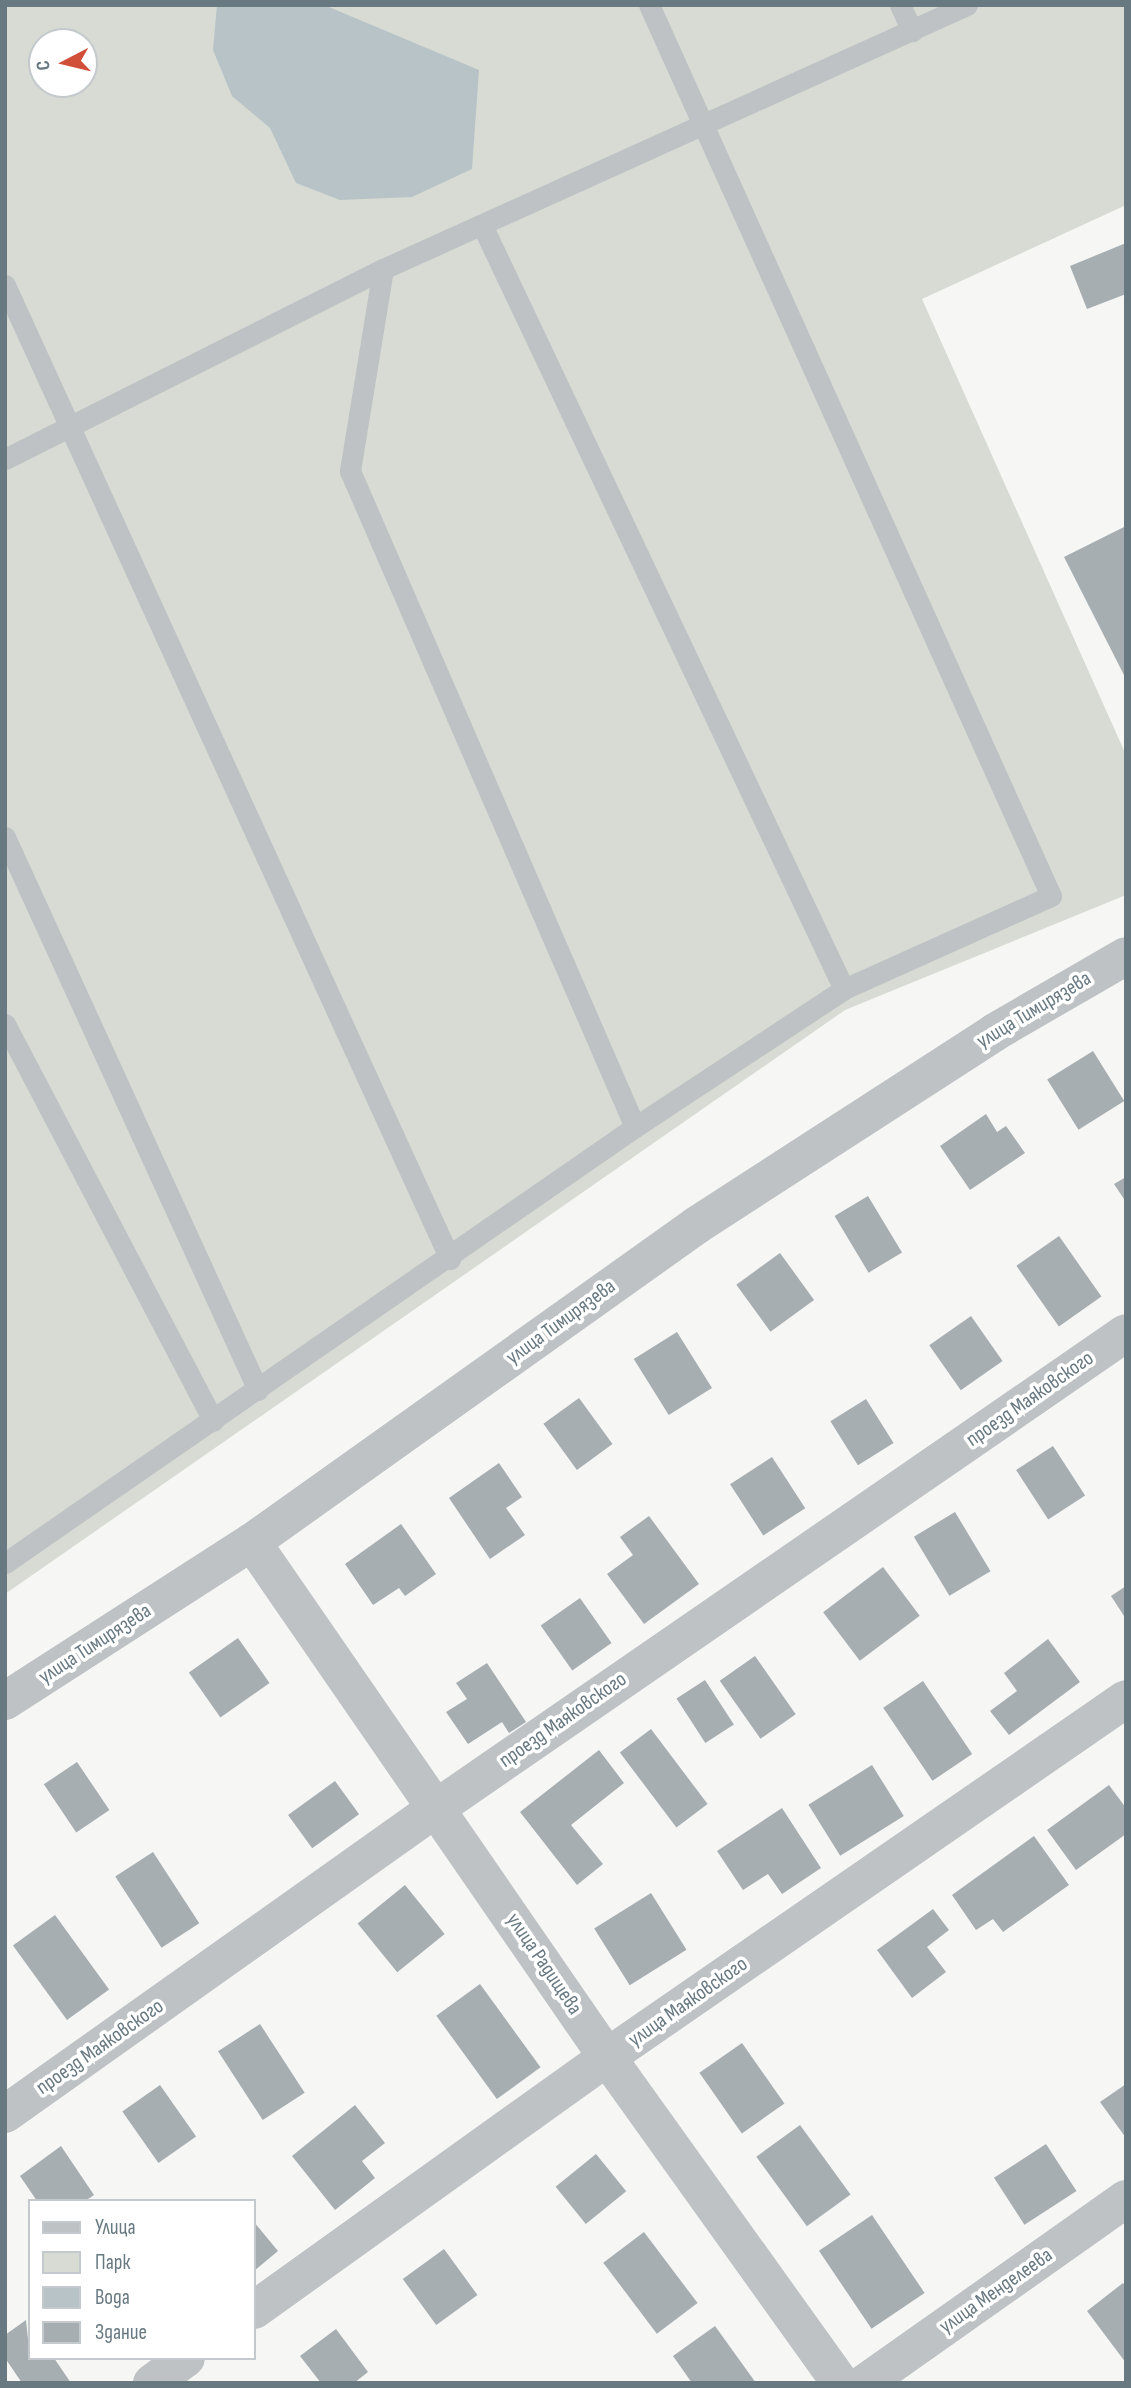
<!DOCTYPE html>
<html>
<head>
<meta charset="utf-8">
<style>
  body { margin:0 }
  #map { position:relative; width:1131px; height:2388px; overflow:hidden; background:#f6f6f4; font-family:"Sofia Sans Condensed",sans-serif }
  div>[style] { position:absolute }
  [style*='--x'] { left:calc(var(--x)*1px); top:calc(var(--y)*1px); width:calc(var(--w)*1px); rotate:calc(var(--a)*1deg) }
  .green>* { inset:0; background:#d7dbd3 }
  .water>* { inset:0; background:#b7c3c7 }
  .building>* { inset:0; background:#a6aeb2; transform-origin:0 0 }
  .lane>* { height:21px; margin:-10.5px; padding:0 10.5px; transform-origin:10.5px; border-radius:10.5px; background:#bec2c5 }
  .street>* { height:38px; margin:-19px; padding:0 19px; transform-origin:19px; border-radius:19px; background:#bec2c5 }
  span { translate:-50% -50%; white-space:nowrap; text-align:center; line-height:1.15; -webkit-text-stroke:7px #fff; paint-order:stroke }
  .street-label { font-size:21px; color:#687982 }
  .frame { position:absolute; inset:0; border:7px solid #687982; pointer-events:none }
  .legend { position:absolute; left:28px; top:2199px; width:228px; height:161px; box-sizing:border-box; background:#fff; border:2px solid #c3c9cd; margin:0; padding:9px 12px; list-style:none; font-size:21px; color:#687982 }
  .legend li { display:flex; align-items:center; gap:14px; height:35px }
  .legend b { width:35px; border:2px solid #c3c9cd }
  .north { position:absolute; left:28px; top:28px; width:70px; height:70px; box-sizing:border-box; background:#fff; border:2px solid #c3c9cd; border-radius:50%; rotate:263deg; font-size:19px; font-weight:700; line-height:28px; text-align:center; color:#687982 }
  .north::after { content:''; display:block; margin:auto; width:24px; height:32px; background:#d14f39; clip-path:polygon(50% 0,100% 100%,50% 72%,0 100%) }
</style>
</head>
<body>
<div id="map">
  <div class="green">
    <i style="clip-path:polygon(evenodd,5px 5px,1126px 5px,1126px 205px,922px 299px,1126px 755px,1126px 895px,845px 1010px,5px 1594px,5px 5px,42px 42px,84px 42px,84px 84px,42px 84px,42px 42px)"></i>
  </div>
  <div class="water">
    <i style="clip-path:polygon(217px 5px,324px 5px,479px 70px,472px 169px,412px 197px,340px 200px,296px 183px,270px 128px,232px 96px,213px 50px)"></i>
  </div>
  <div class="building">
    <i style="clip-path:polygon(1126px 243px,1126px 294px,1087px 309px,1070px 266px)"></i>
    <i style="clip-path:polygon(1126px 526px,1126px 679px,1064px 557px)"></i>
    <i style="left:1093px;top:1051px;width:59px;height:54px;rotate:58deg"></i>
    <i style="clip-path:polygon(986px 1114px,997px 1132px,1006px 1126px,1025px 1153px,970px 1190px,940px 1146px)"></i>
    <i style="clip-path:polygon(1126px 1177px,1126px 1202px,1114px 1184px)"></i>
    <i style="left:868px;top:1196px;width:66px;height:39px;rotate:59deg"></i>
    <i style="left:1059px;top:1236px;width:74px;height:52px;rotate:55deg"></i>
    <i style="left:780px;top:1253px;width:58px;height:54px;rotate:54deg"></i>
    <i style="left:971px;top:1316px;width:55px;height:51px;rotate:55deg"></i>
    <i style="left:677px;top:1332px;width:66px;height:51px;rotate:58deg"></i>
    <i style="left:579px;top:1398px;width:57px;height:44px;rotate:54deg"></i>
    <i style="left:866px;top:1399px;width:52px;height:42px;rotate:58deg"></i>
    <i style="left:1053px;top:1446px;width:59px;height:44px;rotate:57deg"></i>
    <i style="left:772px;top:1457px;width:61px;height:50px;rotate:57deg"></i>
    <i style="clip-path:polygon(499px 1463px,522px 1497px,506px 1508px,525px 1535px,490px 1559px,449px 1498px)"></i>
    <i style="left:955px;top:1512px;width:69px;height:48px;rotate:59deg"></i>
    <i style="clip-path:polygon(649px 1516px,699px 1584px,644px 1624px,607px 1574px,633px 1555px,620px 1537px)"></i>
    <i style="clip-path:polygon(401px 1524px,436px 1574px,405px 1596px,399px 1588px,373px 1605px,345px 1564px)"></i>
    <i style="left:883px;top:1567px;width:61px;height:75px;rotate:53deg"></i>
    <i style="clip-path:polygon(1126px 1586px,1126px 1619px,1111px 1596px)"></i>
    <i style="left:580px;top:1598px;width:55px;height:48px;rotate:55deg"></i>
    <i style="left:238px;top:1638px;width:55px;height:60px;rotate:55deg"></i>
    <i style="clip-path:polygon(1048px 1639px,1080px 1682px,1009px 1735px,990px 1711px,1017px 1691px,1004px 1673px)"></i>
    <i style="left:755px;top:1656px;width:71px;height:43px;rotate:55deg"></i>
    <i style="clip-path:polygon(487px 1663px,526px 1722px,509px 1733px,502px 1722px,468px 1744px,446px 1712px,467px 1699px,456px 1683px)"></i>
    <i style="left:705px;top:1680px;width:53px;height:34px;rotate:57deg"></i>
    <i style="left:923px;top:1681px;width:88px;height:48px;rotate:56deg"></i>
    <i style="left:651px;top:1729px;width:94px;height:39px;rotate:53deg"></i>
    <i style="clip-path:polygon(599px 1750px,624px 1783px,571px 1825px,603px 1864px,577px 1885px,520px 1812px)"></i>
    <i style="left:77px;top:1762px;width:58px;height:40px;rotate:56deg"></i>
    <i style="left:872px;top:1765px;width:60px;height:75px;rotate:58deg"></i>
    <i style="left:335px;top:1781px;width:41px;height:58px;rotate:54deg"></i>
    <i style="clip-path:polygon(1109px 1785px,1126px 1808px,1126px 1834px,1076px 1870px,1047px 1830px)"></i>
    <i style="clip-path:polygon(782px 1808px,821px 1868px,782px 1894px,768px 1874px,743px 1890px,717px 1851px)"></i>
    <i style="clip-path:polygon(1034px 1836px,1069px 1885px,1003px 1932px,993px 1919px,976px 1930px,952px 1895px)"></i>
    <i style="left:153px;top:1852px;width:85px;height:45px;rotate:57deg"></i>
    <i style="left:405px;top:1885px;width:63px;height:61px;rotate:51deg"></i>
    <i style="left:651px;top:1893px;width:67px;height:67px;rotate:58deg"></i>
    <i style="clip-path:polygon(933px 1909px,949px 1930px,927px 1947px,946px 1972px,912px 1998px,877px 1950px)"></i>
    <i style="left:55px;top:1915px;width:92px;height:52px;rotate:54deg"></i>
    <i style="left:480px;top:1984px;width:103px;height:54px;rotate:54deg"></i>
    <i style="left:260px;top:2024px;width:82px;height:50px;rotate:57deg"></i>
    <i style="left:742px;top:2043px;width:74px;height:52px;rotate:55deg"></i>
    <i style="clip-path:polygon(1126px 2084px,1126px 2138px,1100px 2102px)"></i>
    <i style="left:160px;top:2085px;width:63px;height:46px;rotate:55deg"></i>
    <i style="clip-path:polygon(355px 2105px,385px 2143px,362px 2161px,375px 2178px,335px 2210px,292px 2156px)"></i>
    <i style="left:800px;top:2125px;width:86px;height:54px;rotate:54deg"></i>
    <i style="left:1046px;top:2144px;width:56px;height:62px;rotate:57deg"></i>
    <i style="clip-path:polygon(61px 2146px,94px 2195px,85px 2201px,37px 2201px,20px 2176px)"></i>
    <i style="left:596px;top:2154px;width:48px;height:52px;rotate:51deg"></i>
    <i style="left:872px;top:2215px;width:94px;height:64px;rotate:56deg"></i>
    <i style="clip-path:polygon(254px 2222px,278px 2251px,254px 2271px)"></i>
    <i style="left:644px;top:2232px;width:89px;height:51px;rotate:53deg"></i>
    <i style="left:444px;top:2249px;width:57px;height:51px;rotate:54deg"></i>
    <i style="clip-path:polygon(1123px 2283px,1126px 2287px,1126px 2363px,1087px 2311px)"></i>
    <i style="clip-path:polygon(26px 2320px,30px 2358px,54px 2358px,71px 2383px,22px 2383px,5px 2358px,5px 2335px)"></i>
    <i style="clip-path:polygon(715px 2326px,756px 2383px,692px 2383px,673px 2356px)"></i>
    <i style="clip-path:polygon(336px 2329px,368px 2372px,354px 2383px,321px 2383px,300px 2356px)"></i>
  </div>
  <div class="lane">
    <i style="--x:900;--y:5;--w:29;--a:65"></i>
    <i style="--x:482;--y:225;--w:845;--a:64.65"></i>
    <i style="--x:383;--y:269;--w:205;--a:99.3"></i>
    <i style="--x:350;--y:471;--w:715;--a:66.52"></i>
    <i style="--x:5;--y:285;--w:1071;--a:65.45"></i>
    <i style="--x:5;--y:459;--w:423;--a:-26.7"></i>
    <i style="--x:383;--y:269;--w:641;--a:-24.33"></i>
    <i style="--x:5;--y:837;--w:608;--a:65.42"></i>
    <i style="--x:5;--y:1024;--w:448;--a:62.3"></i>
    <i style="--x:5;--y:1563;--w:766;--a:-34.69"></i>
    <i style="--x:635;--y:1127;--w:250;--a:-33.4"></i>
    <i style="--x:844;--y:989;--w:227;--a:-24.2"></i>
    <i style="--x:1051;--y:896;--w:977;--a:-114.28"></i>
  </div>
  <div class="street">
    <i style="--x:252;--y:1542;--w:625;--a:55.42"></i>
    <i style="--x:607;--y:2057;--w:401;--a:54.4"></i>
    <i style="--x:5;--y:1701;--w:294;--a:-32.8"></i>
    <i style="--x:252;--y:1542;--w:546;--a:-35.46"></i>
    <i style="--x:697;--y:1225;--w:355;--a:-32.9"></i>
    <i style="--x:995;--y:1032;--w:151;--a:-30.1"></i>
    <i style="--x:5;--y:2114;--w:531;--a:-35.34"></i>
    <i style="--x:438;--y:1807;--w:835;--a:-34.57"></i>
    <i style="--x:254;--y:2310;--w:434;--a:-35.6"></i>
    <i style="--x:607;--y:2057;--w:630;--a:-34.6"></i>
    <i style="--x:152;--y:2383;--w:42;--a:-36.3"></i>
    <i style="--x:865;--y:2383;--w:319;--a:-35.2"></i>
  </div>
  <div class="street-label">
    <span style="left:1034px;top:1010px;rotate:-31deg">улица Тимирязева</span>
    <span style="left:561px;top:1322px;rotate:-36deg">улица Тимирязева</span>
    <span style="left:1030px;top:1399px;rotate:-35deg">проезд Маяковского</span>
    <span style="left:95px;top:1644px;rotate:-33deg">улица Тимирязева</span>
    <span style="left:563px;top:1720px;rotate:-35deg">проезд Маяковского</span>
    <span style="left:544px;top:1964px;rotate:56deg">улица Радищева</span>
    <span style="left:688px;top:2002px;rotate:-35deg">улица Маяковского</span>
    <span style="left:100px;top:2047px;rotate:-35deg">проезд Маяковского</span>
    <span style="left:996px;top:2291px;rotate:-35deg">улица Менделеева</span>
  </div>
  <div class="frame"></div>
  <ul class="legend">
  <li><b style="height:9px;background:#bec2c5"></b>Улица</li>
  <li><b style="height:19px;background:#d7dbd3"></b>Парк</li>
  <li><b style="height:19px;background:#b7c3c7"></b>Вода</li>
  <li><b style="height:19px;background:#a6aeb2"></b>Здание</li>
  </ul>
  <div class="north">С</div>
</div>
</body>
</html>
